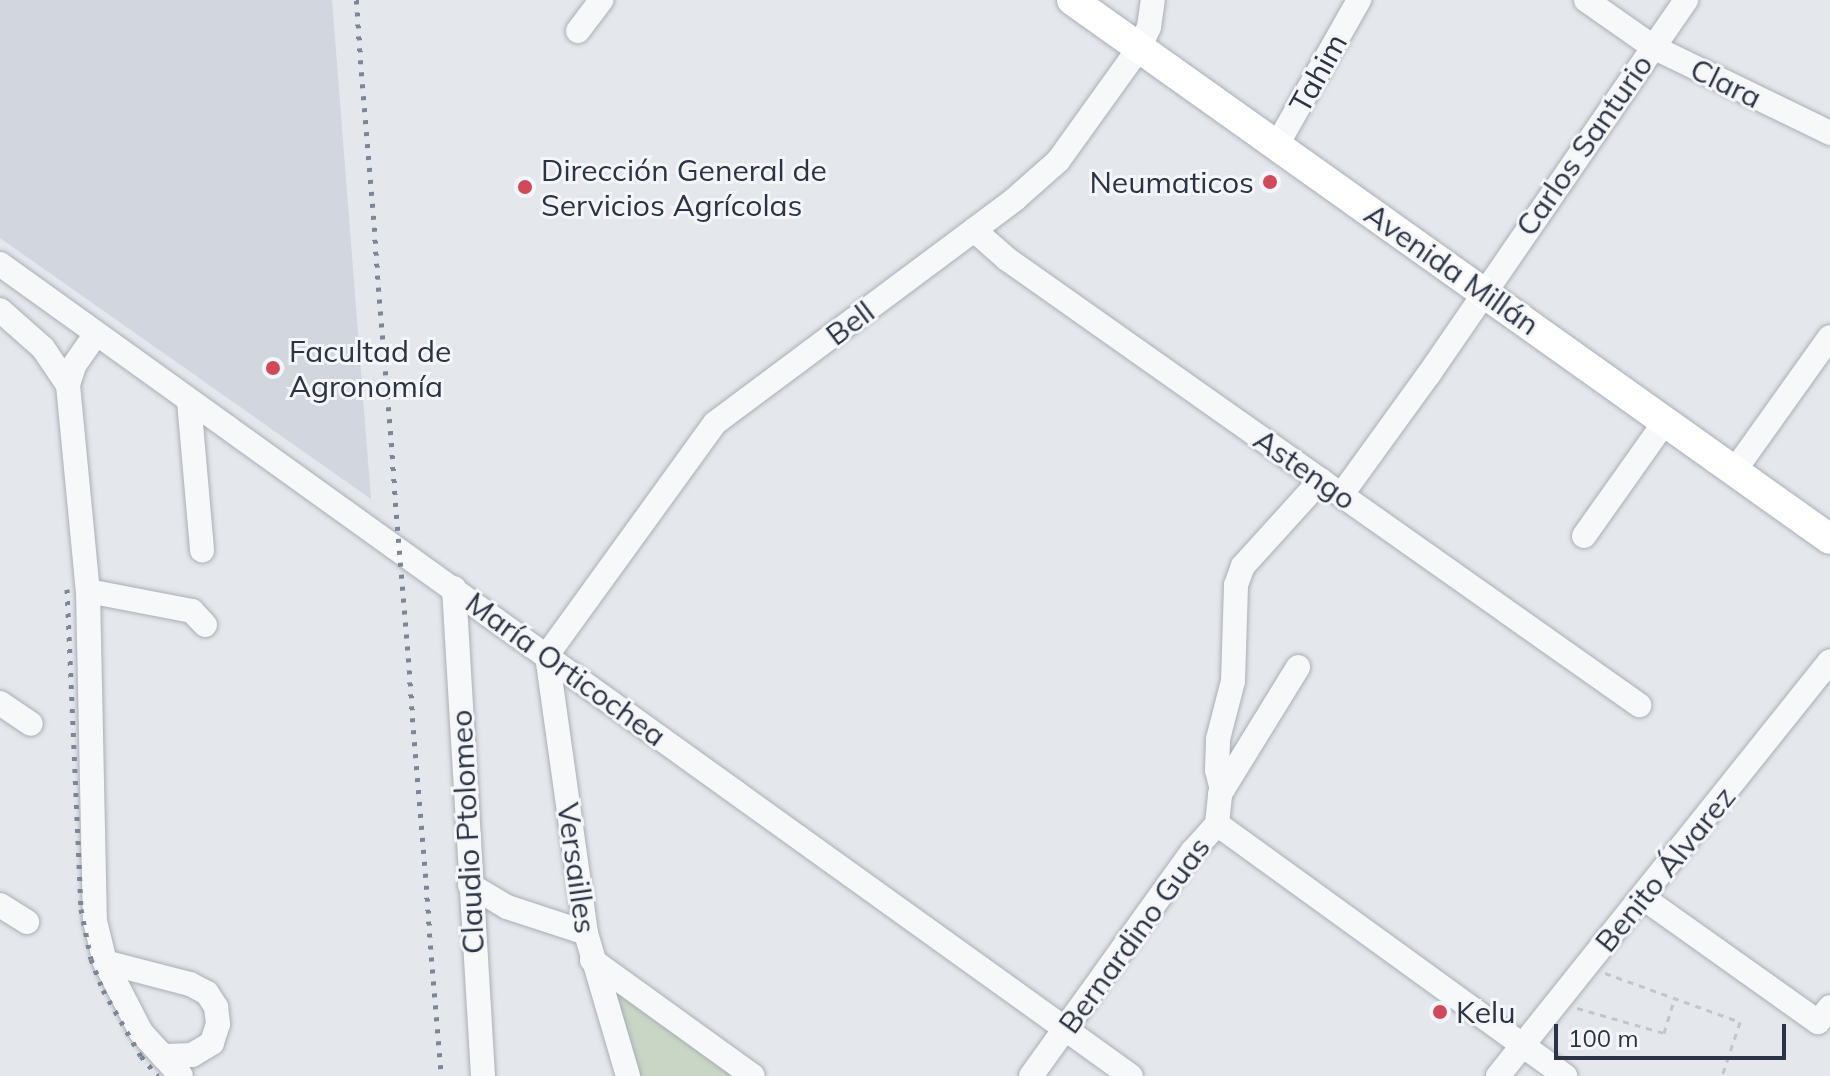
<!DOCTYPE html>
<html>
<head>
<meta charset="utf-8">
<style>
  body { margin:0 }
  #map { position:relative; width:1830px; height:1076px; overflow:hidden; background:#e4e7ec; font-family:Mulish,sans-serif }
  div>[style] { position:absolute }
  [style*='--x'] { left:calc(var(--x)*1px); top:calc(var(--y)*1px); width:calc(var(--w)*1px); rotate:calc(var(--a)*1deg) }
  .built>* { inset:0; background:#d2d6de }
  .green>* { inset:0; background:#c9d6c5 }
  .path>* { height:3px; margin-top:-1.5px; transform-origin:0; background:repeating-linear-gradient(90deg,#c2c5cb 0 6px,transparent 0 12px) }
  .roads { filter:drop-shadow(0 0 2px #a9aeb7) drop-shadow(0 0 2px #a9aeb7) }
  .minor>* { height:24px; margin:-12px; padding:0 12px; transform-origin:12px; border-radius:12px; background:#f7f8fa }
  .major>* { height:30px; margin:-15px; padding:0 15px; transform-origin:15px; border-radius:15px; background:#fff }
  .rail>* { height:5px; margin-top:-2.5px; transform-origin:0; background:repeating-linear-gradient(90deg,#7d8696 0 4px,transparent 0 12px) }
  .dots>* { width:22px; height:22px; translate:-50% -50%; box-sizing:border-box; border:4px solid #f4f6f9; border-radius:50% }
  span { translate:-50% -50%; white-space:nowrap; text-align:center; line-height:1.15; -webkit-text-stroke:6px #f4f6f9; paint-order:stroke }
  .street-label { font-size:30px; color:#2b3445 }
  .poi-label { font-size:30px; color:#2b3445 }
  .left { translate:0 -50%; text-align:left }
  .right { translate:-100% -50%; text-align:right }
  .scale { position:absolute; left:1554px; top:1024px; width:232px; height:36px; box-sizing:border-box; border:4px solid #2b3445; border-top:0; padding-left:10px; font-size:24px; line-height:28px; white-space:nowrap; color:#2b3445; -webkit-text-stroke:6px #f4f6f9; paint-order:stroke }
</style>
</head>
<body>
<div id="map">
  <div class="built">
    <i style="clip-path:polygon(0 0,332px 0,371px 499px,0 238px)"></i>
  </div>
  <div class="green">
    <i style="clip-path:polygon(615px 991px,738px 1076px,638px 1076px)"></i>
  </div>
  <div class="path">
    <i style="--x:1605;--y:973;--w:144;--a:19.9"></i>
    <i style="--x:1740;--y:1022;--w:57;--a:108.4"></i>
    <i style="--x:1577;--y:1008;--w:91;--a:16"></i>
    <i style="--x:1664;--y:1033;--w:34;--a:-73"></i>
  </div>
  <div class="roads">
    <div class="minor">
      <i style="--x:1586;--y:0;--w:82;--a:35"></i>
      <i style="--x:1653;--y:47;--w:197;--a:25.9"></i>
      <i style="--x:578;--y:31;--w:39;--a:-53"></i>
      <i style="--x:1277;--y:145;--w:167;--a:-60.5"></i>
      <i style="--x:974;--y:230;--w:44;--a:41.3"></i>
      <i style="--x:1007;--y:259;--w:774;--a:35.21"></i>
      <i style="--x:0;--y:264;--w:1392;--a:35.68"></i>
      <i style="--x:0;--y:310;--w:57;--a:41.5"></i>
      <i style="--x:43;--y:348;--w:45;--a:56"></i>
      <i style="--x:96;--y:334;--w:39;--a:125"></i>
      <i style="--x:74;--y:366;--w:20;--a:108"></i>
      <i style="--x:68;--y:385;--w:207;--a:84.5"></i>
      <i style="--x:88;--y:591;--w:330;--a:88.8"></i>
      <i style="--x:95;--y:921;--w:42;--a:76.3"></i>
      <i style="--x:105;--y:962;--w:79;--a:62.8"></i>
      <i style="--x:141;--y:1032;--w:59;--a:47.7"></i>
      <i style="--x:189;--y:401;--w:150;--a:85"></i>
      <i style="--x:1735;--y:470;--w:163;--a:-54.5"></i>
      <i style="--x:1342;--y:494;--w:148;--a:-54.1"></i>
      <i style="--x:1429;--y:374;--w:454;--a:-55.5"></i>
      <i style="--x:1584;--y:536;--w:142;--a:-54.7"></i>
      <i style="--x:454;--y:588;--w:489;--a:86.6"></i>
      <i style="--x:88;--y:591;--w:106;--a:10.9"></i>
      <i style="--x:192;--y:611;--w:19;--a:47"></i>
      <i style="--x:0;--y:703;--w:37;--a:34"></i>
      <i style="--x:1222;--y:790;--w:21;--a:-104"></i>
      <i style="--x:1217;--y:770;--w:31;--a:-88"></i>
      <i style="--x:1218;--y:739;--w:60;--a:-75.5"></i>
      <i style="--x:1233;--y:681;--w:96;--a:-88.2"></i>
      <i style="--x:1236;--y:585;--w:20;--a:-70"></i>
      <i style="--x:1243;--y:566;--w:116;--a:-47.8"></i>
      <i style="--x:1217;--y:824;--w:430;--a:35.9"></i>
      <i style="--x:470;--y:885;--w:43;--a:30.7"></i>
      <i style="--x:507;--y:907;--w:83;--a:18.2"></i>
      <i style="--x:1642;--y:897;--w:216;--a:35.4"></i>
      <i style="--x:1818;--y:1022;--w:19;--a:-51"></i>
      <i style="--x:0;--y:905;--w:32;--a:32"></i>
      <i style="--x:592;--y:960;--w:198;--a:35.8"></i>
      <i style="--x:105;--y:962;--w:88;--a:14.5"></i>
      <i style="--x:190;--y:984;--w:19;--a:28"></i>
      <i style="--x:207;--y:993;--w:17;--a:57"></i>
      <i style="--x:216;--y:1007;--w:17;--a:83"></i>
      <i style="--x:218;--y:1024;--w:20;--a:108"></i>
      <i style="--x:212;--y:1043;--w:23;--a:149"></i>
      <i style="--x:192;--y:1055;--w:29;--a:178"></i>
      <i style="--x:628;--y:1076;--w:149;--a:-106.4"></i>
      <i style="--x:586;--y:933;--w:281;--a:-98"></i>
      <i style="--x:547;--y:655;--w:286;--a:-54.1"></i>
      <i style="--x:715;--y:423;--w:374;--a:-36.7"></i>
      <i style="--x:1015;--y:199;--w:57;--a:-41.5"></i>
      <i style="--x:1058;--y:161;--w:140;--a:-54.3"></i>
      <i style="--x:1140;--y:47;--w:22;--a:-66"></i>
      <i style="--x:1149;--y:27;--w:27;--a:-82"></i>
      <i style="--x:1031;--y:1076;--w:276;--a:-54.3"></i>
      <i style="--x:1192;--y:852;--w:38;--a:-48"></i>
      <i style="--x:1217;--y:824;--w:30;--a:-84"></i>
      <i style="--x:1220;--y:794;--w:149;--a:-58.4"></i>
      <i style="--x:1498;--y:1076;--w:531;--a:-51.34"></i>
    </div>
    <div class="major">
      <i style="--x:1072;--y:0;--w:930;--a:35.42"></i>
    </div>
  </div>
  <div class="rail">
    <i style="--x:356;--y:0;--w:1079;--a:85.48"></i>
    <i style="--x:67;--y:589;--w:320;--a:87.5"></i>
    <i style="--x:81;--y:909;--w:51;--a:78.7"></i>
    <i style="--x:91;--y:959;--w:33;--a:69"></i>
    <i style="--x:103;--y:990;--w:76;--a:60.1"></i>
    <i style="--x:141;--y:1056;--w:26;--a:50"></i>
  </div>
  <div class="dots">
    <i style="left:1270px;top:182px;background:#d1495b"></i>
    <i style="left:525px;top:187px;background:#d1495b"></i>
    <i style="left:273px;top:368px;background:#d1495b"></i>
    <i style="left:1440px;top:1012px;background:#d1495b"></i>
  </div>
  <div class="street-label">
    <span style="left:1318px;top:73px;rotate:-61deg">Tahim</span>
    <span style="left:1726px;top:83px;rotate:26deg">Clara</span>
    <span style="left:1584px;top:145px;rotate:-55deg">Carlos Santurio</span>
    <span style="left:1452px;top:269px;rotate:35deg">Avenida Millán</span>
    <span style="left:850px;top:323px;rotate:-37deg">Bell</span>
    <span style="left:1305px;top:469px;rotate:35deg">Astengo</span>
    <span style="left:566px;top:669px;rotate:36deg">María Orticochea</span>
    <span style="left:467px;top:832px;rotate:-93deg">Claudio Ptolomeo</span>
    <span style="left:577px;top:868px;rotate:82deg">Versailles</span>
    <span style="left:1665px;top:869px;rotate:-51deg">Benito Álvarez</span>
    <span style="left:1134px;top:935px;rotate:-54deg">Bernardino Guas</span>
  </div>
  <div class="poi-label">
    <span class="left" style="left:541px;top:187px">Dirección General de<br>Servicios Agrícolas</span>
    <span class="right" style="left:1254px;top:182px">Neumaticos</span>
    <span class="left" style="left:289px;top:368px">Facultad de<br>Agronomía</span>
    <span class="left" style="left:1456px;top:1012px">Kelu</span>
  </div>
  <div class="scale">100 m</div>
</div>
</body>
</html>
